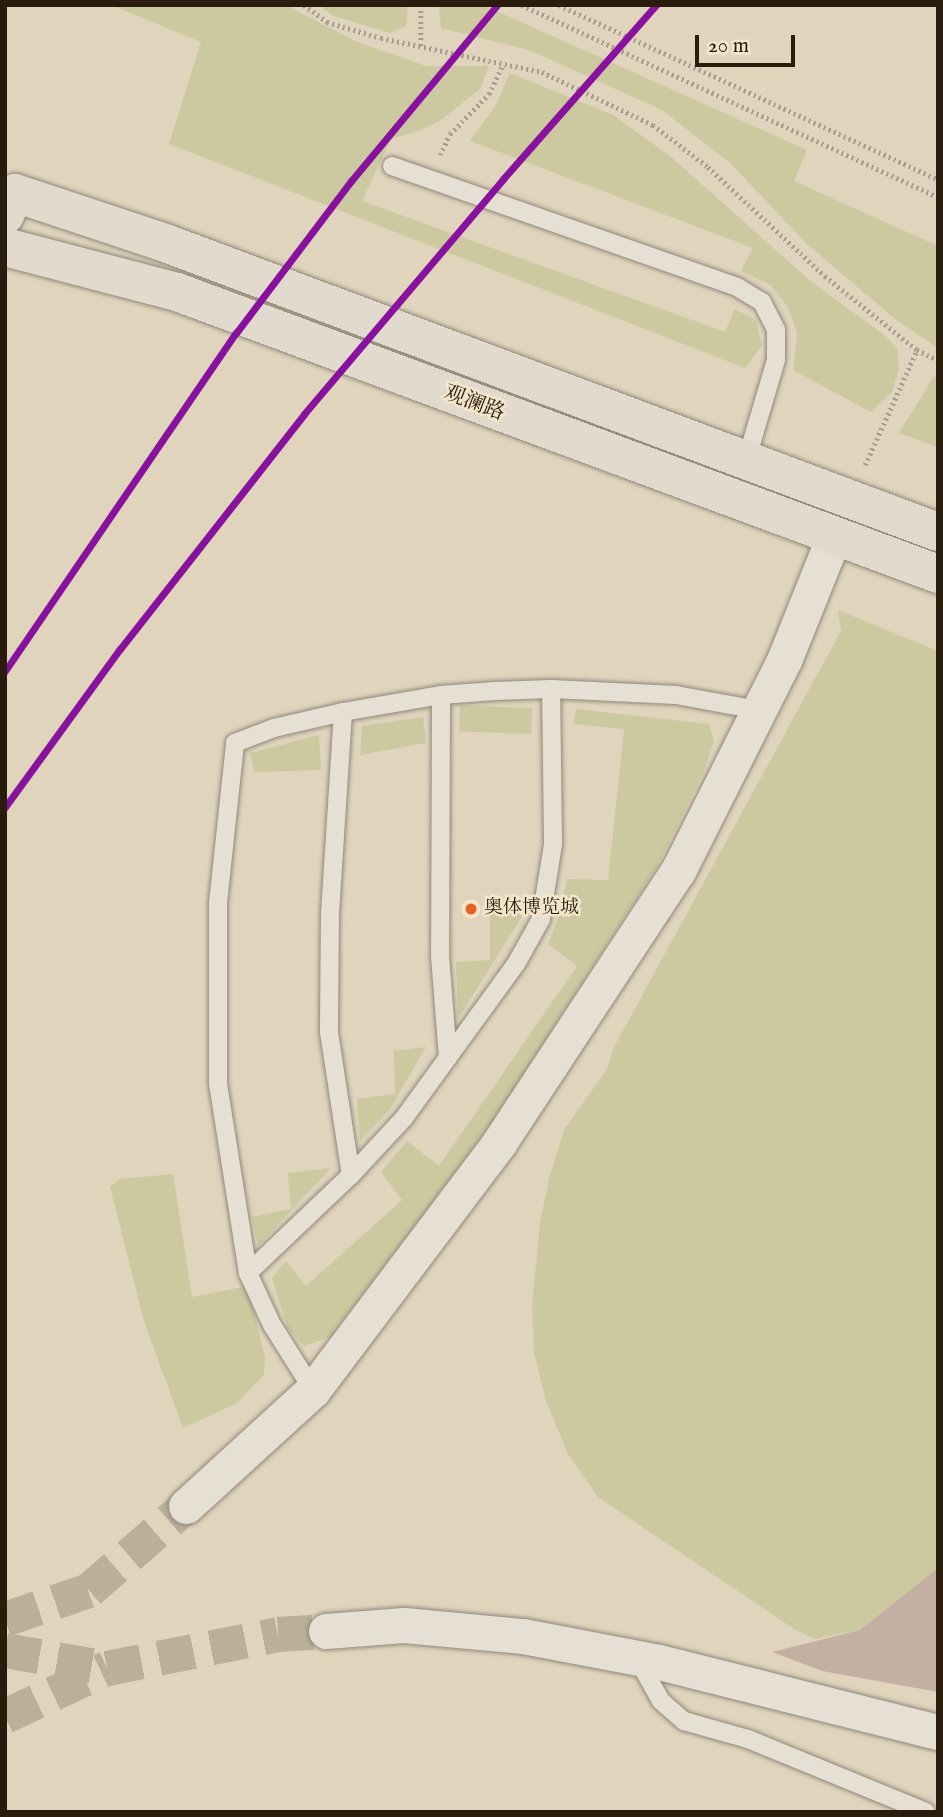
<!DOCTYPE html>
<html>
<head>
<meta charset="utf-8">
<style>
  body { margin:0 }
  #map { position:relative; width:943px; height:1817px; overflow:hidden; background:#e0d4bd; font-family:"IM FELL English","Noto Serif SC",serif }
  div>[style] { position:absolute }
  [style*='--x'] { left:calc(var(--x)*1px); top:calc(var(--y)*1px); width:calc(var(--w)*1px); rotate:calc(var(--a)*1deg) }
  .green>* { inset:0; background:#ccc8a0; transform-origin:0 0 }
  .building>* { inset:0; background:#c4b0a3 }
  .minor-tunnel>* { height:35px; margin-top:-17.5px; transform-origin:0; background:repeating-linear-gradient(90deg,#bbaf9a 0 35px,transparent 0 53px) }
  .path>* { height:4.5px; margin-top:-2.25px; transform-origin:0; background:repeating-linear-gradient(90deg,#a29c92 0 2px,transparent 0 5.5px) }
  .roads { filter:drop-shadow(0 0 2px #908879) drop-shadow(0 0 2px #908879) }
  .service>* { height:18px; margin:-9px; padding:0 9px; transform-origin:9px; border-radius:9px; background:#e6e0d4 }
  .minor>* { height:35px; margin:-17.5px; padding:0 17.5px; transform-origin:17.5px; border-radius:17.5px; background:#e6e0d4 }
  .primary>* { height:38px; margin:-19px; padding:0 19px; transform-origin:19px; border-radius:19px; background:#e2dacd }
  .metro-1>* { height:7px; margin:-3.5px; padding:0 3.5px; transform-origin:3.5px; border-radius:3.5px; background:#88129e }
  .dots>* { width:19px; height:19px; translate:-50% -50%; box-sizing:border-box; border:4px solid #f4e6cb; border-radius:50% }
  span { translate:-50% -50%; white-space:nowrap; text-align:center; line-height:1.15; -webkit-text-stroke:5px #f4e6cb; paint-order:stroke }
  .bus-label { font-size:19px; color:#291c0c }
  .left { translate:0 -50%; text-align:left }
  .street-label { font-size:21px; color:#291c0c }
  .frame { position:absolute; inset:0; border:7px solid #291c0c; pointer-events:none }
  .scale { position:absolute; left:695px; top:35px; width:100px; height:32px; box-sizing:border-box; border:4px solid #291c0c; border-top:0; padding-left:9px; font-size:21px; line-height:24px; white-space:nowrap; color:#291c0c; -webkit-text-stroke:5px #f4e6cb; paint-order:stroke }
</style>
</head>
<body>
<div id="map">
  <div class="green">
    <i style="clip-path:polygon(111px 5px,286px 5px,357px 42px,426px 66px,489px 66px,480px 89px,441px 120px,422px 130px,391px 139px,362px 201px,725px 332px,735px 309px,756px 320px,762px 345px,745px 368px,169px 144px,201px 42px)"></i>
    <i style="clip-path:polygon(319px 5px,408px 5px,406px 26px,390px 33px,333px 16px)"></i>
    <i style="clip-path:polygon(439px 5px,483px 5px,807px 150px,794px 181px,938px 246px,938px 348px,895px 319px,808px 245px,730px 163px,662px 110px,529px 50px,441px 28px)"></i>
    <i style="clip-path:polygon(510px 73px,613px 115px,670px 156px,808px 279px,884px 335px,897px 348px,899px 369px,892px 392px,871px 412px,793px 370px,797px 333px,788px 307px,770px 285px,741px 271px,753px 248px,470px 141px,495px 106px)"></i>
    <i style="clip-path:polygon(934px 376px,938px 378px,938px 447px,899px 433px)"></i>
    <i style="clip-path:polygon(838px 610px,938px 651px,938px 1568px,860px 1630px,815px 1639px,794px 1629px,598px 1497px,568px 1454px,546px 1401px,534px 1352px,532px 1306px,540px 1223px,549px 1179px,564px 1130px,607px 1069px,614px 1047px,841px 631px)"></i>
    <i style="left:532px;top:708px;width:26px;height:72px;rotate:92deg"></i>
    <i style="clip-path:polygon(576px 709px,709px 724px,714px 741px,704px 771px,658px 865px,487px 1131px,330px 1337px,304px 1346px,288px 1329px,272px 1278px,286px 1261px,306px 1286px,402px 1200px,381px 1172px,407px 1141px,439px 1166px,577px 966px,548px 944px,558px 919px,567px 879px,608px 880px,624px 729px,573px 724px)"></i>
    <i style="clip-path:polygon(423px 717px,426px 743px,360px 755px,362px 726px)"></i>
    <i style="clip-path:polygon(319px 735px,321px 770px,254px 772px,250px 753px)"></i>
    <i style="clip-path:polygon(528px 907px,458px 1019px,456px 962px,490px 960px,490px 910px)"></i>
    <i style="clip-path:polygon(426px 1047px,390px 1109px,360px 1141px,357px 1099px,395px 1094px,394px 1051px)"></i>
    <i style="clip-path:polygon(331px 1168px,258px 1246px,252px 1217px,291px 1209px,288px 1173px)"></i>
    <i style="clip-path:polygon(173px 1174px,192px 1297px,248px 1286px,265px 1358px,264px 1375px,237px 1403px,183px 1428px,144px 1321px,110px 1187px,120px 1179px)"></i>
  </div>
  <div class="building">
    <i style="clip-path:polygon(938px 1568px,938px 1692px,822px 1671px,772px 1652px,860px 1630px)"></i>
  </div>
  <div class="minor-tunnel">
    <i style="--x:5;--y:1619;--w:89;--a:-19"></i>
    <i style="--x:89;--y:1590;--w:128;--a:-40.9"></i>
    <i style="--x:5;--y:1650;--w:104;--a:10"></i>
    <i style="--x:5;--y:1716;--w:113;--a:-25.2"></i>
    <i style="--x:107;--y:1668;--w:174;--a:-11.2"></i>
    <i style="--x:278;--y:1634;--w:48;--a:-3.6"></i>
  </div>
  <div class="path">
    <i style="--x:304;--y:5;--w:29;--a:36"></i>
    <i style="--x:327;--y:22;--w:56;--a:16.5"></i>
    <i style="--x:381;--y:38;--w:165;--a:11.9"></i>
    <i style="--x:542;--y:72;--w:123;--a:25.5"></i>
    <i style="--x:653;--y:125;--w:69;--a:37.4"></i>
    <i style="--x:708;--y:167;--w:160;--a:43"></i>
    <i style="--x:825;--y:276;--w:118;--a:38.8"></i>
    <i style="--x:917;--y:350;--w:23;--a:25"></i>
    <i style="--x:421;--y:5;--w:41;--a:90"></i>
    <i style="--x:522;--y:5;--w:458;--a:24.8"></i>
    <i style="--x:559;--y:5;--w:417;--a:24.7"></i>
    <i style="--x:440;--y:155;--w:23;--a:-65"></i>
    <i style="--x:450;--y:134;--w:56;--a:-45.7"></i>
    <i style="--x:489;--y:94;--w:33;--a:-65"></i>
    <i style="--x:865;--y:465;--w:126;--a:-65.7"></i>
  </div>
  <div class="roads">
    <div class="service">
      <i style="--x:392;--y:166;--w:366;--a:19.3"></i>
      <i style="--x:737;--y:287;--w:29;--a:31"></i>
      <i style="--x:762;--y:302;--w:31;--a:63"></i>
      <i style="--x:776;--y:330;--w:30;--a:90"></i>
      <i style="--x:776;--y:360;--w:105;--a:106.5"></i>
      <i style="--x:441;--y:695;--w:261;--a:90.2"></i>
      <i style="--x:440;--y:956;--w:102;--a:85.5"></i>
      <i style="--x:343;--y:712;--w:200;--a:93.7"></i>
      <i style="--x:330;--y:912;--w:120;--a:90.5"></i>
      <i style="--x:329;--y:1032;--w:145;--a:81.3"></i>
      <i style="--x:248;--y:1273;--w:142;--a:-43.6"></i>
      <i style="--x:351;--y:1175;--w:78;--a:-47.1"></i>
      <i style="--x:404;--y:1118;--w:190;--a:-54"></i>
      <i style="--x:516;--y:964;--w:51;--a:-60.9"></i>
      <i style="--x:541;--y:919;--w:76;--a:-80.9"></i>
      <i style="--x:553;--y:844;--w:155;--a:-90.7"></i>
      <i style="--x:313;--y:1390;--w:77;--a:-122.2"></i>
      <i style="--x:272;--y:1325;--w:57;--a:-114.8"></i>
      <i style="--x:248;--y:1273;--w:191;--a:-99"></i>
      <i style="--x:218;--y:1084;--w:181;--a:-90"></i>
      <i style="--x:218;--y:903;--w:161;--a:-83.9"></i>
      <i style="--x:235;--y:743;--w:42;--a:-21"></i>
      <i style="--x:274;--y:728;--w:71;--a:-13.1"></i>
      <i style="--x:343;--y:712;--w:99;--a:-9.8"></i>
      <i style="--x:441;--y:695;--w:54;--a:-4.2"></i>
      <i style="--x:495;--y:691;--w:56;--a:-2"></i>
      <i style="--x:551;--y:689;--w:125;--a:2.7"></i>
      <i style="--x:676;--y:695;--w:83;--a:10.4"></i>
      <i style="--x:637;--y:1658;--w:49;--a:60.8"></i>
      <i style="--x:661;--y:1701;--w:30;--a:41"></i>
      <i style="--x:684;--y:1721;--w:66;--a:15.7"></i>
      <i style="--x:748;--y:1739;--w:192;--a:22.3"></i>
    </div>
    <div class="minor">
      <i style="--x:186;--y:1506;--w:172;--a:-42.4"></i>
      <i style="--x:313;--y:1390;--w:309;--a:-53"></i>
      <i style="--x:499;--y:1143;--w:326;--a:-56.7"></i>
      <i style="--x:678;--y:871;--w:238;--a:-63.3"></i>
      <i style="--x:785;--y:658;--w:131;--a:-68.1"></i>
      <i style="--x:326;--y:1631;--w:78;--a:-4.4"></i>
      <i style="--x:404;--y:1625;--w:120;--a:5.3"></i>
      <i style="--x:523;--y:1636;--w:138;--a:10.8"></i>
      <i style="--x:659;--y:1662;--w:288;--a:14.1"></i>
    </div>
    <div class="primary">
      <i style="--x:5;--y:215;--w:24;--a:-66"></i>
      <i style="--x:15;--y:193;--w:161;--a:18.4"></i>
      <i style="--x:168;--y:244;--w:822;--a:20.51"></i>
      <i style="--x:5;--y:247;--w:178;--a:14.7"></i>
      <i style="--x:177;--y:292;--w:812;--a:20.33"></i>
    </div>
  </div>
  <div class="metro-1">
    <i style="--x:5;--y:671;--w:409;--a:-55.7"></i>
    <i style="--x:236;--y:333;--w:191;--a:-52.9"></i>
    <i style="--x:351;--y:181;--w:229;--a:-50.3"></i>
    <i style="--x:5;--y:807;--w:195;--a:-54"></i>
    <i style="--x:120;--y:649;--w:298;--a:-51.9"></i>
    <i style="--x:304;--y:414;--w:308;--a:-49.7"></i>
    <i style="--x:503;--y:179;--w:232;--a:-48.7"></i>
  </div>
  <div class="dots">
    <i style="left:471px;top:909px;background:#e86121"></i>
  </div>
  <div class="bus-label">
    <span class="left" style="left:484px;top:909px">奥体博览城</span>
  </div>
  <div class="street-label">
    <span style="left:474px;top:404px;rotate:21deg">观澜路</span>
  </div>
  <div class="frame"></div>
  <div class="scale">20 m</div>
</div>
</body>
</html>
